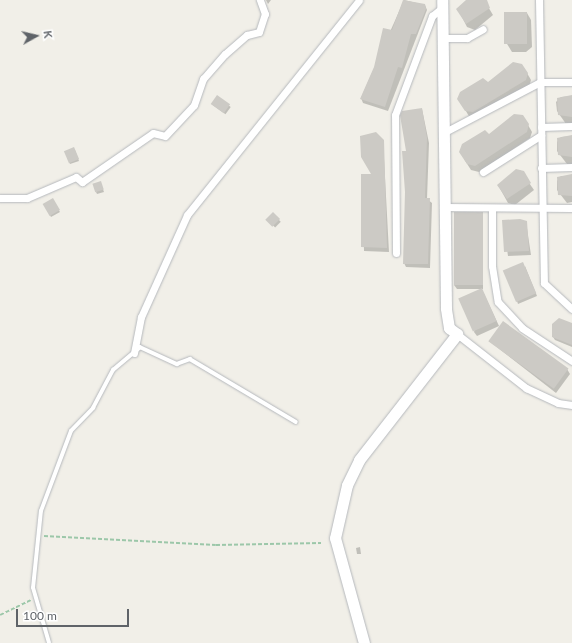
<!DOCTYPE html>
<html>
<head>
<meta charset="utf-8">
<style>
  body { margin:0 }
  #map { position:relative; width:572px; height:643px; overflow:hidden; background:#f1efe8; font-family:Lato,sans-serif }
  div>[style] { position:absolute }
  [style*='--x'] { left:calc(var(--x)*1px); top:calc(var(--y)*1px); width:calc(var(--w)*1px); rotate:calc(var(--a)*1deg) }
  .shadow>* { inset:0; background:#0003; transform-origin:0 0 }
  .building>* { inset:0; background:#cccac5; transform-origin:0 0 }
  .path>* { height:1.5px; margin-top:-0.75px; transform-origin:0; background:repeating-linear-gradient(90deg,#9cc7a9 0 4px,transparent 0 6px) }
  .roads { filter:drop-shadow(0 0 1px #b5b8bc) drop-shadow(0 0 1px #b5b8bc) }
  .lane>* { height:3.5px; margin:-1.75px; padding:0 1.75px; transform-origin:1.75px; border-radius:1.75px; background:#fff }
  .street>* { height:7px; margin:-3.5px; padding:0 3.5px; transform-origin:3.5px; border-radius:3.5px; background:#fff }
  .secondary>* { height:11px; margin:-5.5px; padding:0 5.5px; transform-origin:5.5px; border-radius:5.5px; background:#fff }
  span { translate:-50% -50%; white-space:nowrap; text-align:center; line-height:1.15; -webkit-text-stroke:3.5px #fff; paint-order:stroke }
  .north { position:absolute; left:16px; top:16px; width:40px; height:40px; -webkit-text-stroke:3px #fff; paint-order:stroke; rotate:82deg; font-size:11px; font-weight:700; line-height:16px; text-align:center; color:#5f6368 }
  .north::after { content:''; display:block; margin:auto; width:14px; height:18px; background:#5f6368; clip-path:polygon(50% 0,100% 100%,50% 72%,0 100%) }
  .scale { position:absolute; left:16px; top:609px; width:113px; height:18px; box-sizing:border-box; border:2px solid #5f6368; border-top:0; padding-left:5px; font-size:12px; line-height:14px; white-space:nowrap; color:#5f6368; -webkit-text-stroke:3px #fff; paint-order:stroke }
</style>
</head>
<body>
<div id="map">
  <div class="shadow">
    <i style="clip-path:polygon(266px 0,271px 0,268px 4px)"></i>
    <i style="clip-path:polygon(404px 0,425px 5px,427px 10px,388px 111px,363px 103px,361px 98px)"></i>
    <i style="clip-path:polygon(472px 0,484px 0,493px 15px,475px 30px,467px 27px,458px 9px)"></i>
    <i style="clip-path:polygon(505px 13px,527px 13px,531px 20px,532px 47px,526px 52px,512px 52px,504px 39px)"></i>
    <i style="clip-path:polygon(527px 73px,531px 80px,529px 87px,470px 118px,463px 106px,488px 84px)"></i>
    <i style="clip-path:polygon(572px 96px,572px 123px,566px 124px,557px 111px,556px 102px,561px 97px)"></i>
    <i style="left:217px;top:97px;width:17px;height:9px;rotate:36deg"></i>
    <i style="clip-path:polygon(422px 109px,429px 143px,427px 199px,432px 203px,430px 268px,406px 267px,404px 263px,407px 152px)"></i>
    <i style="clip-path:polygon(528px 125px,532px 132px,530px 138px,479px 172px,471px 170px,464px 159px,489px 135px)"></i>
    <i style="clip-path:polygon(572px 136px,572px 164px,567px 164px,557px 151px,557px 142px,561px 137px)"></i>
    <i style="clip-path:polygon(383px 140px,389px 252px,364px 251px,362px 175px,372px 175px)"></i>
    <i style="clip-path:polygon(75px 150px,79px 161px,70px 164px,69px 162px)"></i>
    <i style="clip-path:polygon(520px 170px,534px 190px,515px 205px,508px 203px,498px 185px)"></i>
    <i style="clip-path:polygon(561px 176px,572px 176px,572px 202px,567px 203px,557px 190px,557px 181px)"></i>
    <i style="clip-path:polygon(101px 184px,104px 192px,97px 194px,96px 192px)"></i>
    <i style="clip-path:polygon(52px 200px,60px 212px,51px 217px,44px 204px)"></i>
    <i style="clip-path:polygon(483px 213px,483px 289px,457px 289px,454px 285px)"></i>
    <i style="left:273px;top:214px;width:11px;height:8px;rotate:45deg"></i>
    <i style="clip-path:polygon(503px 221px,526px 222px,531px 255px,508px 256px)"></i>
    <i style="clip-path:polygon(525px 266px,537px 296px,518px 304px,517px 301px)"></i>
    <i style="clip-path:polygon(484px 294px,499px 326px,477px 336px,474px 332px)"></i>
    <i style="clip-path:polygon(572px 325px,572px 347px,555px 340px,553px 337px)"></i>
    <i style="clip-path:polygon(489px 341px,567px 369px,570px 374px,556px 393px)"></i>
    <i style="clip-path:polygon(360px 547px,361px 554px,357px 554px,356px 548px)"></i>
  </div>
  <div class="building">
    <i style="clip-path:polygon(403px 0,425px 4px,426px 9px,416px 34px,411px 34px,402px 68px,398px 67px,385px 107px,360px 99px,374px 67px,383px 28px,392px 30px)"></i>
    <i style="clip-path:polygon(466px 0,487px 0,490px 8px,466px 24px,456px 9px)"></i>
    <i style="left:504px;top:12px;width:23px;height:32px"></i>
    <i style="clip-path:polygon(513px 62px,522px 64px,528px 73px,526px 80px,473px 112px,465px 111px,457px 99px,460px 92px,483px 78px,488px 82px)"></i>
    <i style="left:217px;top:95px;width:16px;height:11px;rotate:35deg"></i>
    <i style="clip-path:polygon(572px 95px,572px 117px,558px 115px,557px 98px)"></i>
    <i style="clip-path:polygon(422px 108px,427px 138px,425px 198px,430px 198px,428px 264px,403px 264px,405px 192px,402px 151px,406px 151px,400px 115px,402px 111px)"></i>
    <i style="clip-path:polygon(514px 114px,523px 115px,529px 124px,527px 132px,475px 166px,467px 164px,459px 152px,462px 144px,485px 130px,489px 134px)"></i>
    <i style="clip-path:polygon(376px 132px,384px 140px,387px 248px,361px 247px,361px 174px,371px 174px,361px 157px,360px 136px)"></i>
    <i style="clip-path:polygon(572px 135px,572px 157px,558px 155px,557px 138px)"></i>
    <i style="left:74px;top:147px;width:13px;height:11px;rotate:67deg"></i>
    <i style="clip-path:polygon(516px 169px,524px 171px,531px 183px,507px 199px,497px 185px)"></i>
    <i style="clip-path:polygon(572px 174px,572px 196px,558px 195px,557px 177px)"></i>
    <i style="left:101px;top:181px;width:9px;height:9px;rotate:72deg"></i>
    <i style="left:53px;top:198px;width:14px;height:12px;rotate:60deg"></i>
    <i style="left:273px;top:212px;width:10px;height:11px;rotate:45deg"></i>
    <i style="left:454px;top:212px;width:29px;height:73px"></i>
    <i style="clip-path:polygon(520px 219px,527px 221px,529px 251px,504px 252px,502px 220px)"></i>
    <i style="left:523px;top:262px;width:34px;height:22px;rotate:67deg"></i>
    <i style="left:482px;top:288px;width:36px;height:26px;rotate:66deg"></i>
    <i style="clip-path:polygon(559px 318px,572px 323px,572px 345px,552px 337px,552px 324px)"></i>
    <i style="left:503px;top:321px;width:81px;height:25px;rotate:36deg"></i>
  </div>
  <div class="path">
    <i style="--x:44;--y:536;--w:172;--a:3"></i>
    <i style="--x:216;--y:545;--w:105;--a:-1.1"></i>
    <i style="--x:0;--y:615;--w:34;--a:-26"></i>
  </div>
  <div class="roads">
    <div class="lane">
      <i style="--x:49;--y:643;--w:57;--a:-106.2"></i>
      <i style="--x:33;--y:588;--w:77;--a:-84.1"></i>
      <i style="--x:41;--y:511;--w:85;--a:-69.4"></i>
      <i style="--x:71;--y:431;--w:32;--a:-46"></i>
      <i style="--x:93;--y:408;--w:43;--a:-62.2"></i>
      <i style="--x:113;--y:370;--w:35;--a:-40"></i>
      <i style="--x:140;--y:347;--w:41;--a:24.7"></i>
      <i style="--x:177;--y:364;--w:14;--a:-21"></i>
      <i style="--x:190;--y:359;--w:123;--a:30.7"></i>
    </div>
    <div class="street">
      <i style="--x:539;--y:0;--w:283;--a:89"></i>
      <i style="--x:544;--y:283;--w:38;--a:43"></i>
      <i style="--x:442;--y:38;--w:25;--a:0"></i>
      <i style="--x:467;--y:38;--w:18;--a:-29"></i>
      <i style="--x:541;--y:127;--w:31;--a:-2"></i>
      <i style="--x:443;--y:133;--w:110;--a:-27.7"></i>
      <i style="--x:540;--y:82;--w:32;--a:0"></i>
      <i style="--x:541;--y:168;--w:31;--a:-2"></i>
      <i style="--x:483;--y:172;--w:69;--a:-32.5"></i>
      <i style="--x:0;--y:198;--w:27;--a:0"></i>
      <i style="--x:27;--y:198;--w:53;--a:-23.2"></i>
      <i style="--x:76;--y:177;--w:8;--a:40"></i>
      <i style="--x:82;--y:182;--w:86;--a:-34.6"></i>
      <i style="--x:153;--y:133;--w:12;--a:14"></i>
      <i style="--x:165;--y:136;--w:42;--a:-46.9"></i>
      <i style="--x:194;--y:105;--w:28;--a:-71"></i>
      <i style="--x:203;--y:79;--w:33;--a:-49"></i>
      <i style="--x:225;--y:54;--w:29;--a:-41"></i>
      <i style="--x:247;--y:35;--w:12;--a:-14"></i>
      <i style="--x:259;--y:32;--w:19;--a:-72"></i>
      <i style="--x:265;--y:14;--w:15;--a:-110"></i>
      <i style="--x:444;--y:207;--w:128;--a:0.4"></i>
      <i style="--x:492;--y:209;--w:57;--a:90"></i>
      <i style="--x:492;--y:266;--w:36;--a:81"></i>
      <i style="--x:498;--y:302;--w:35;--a:47"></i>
      <i style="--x:522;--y:328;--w:60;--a:33.4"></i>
      <i style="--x:396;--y:253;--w:138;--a:-90.4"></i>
      <i style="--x:395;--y:115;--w:106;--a:-69.5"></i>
      <i style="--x:432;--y:16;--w:13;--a:-39"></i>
      <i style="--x:457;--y:334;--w:88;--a:38"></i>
      <i style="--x:526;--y:388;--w:35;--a:25"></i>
      <i style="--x:558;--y:403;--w:14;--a:8"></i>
      <i style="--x:134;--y:353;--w:37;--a:-79"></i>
      <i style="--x:141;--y:317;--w:112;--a:-65.7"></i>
      <i style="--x:187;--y:215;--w:275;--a:-51.3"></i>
    </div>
    <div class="secondary">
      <i style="--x:364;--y:643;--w:109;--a:-105.4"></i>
      <i style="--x:335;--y:538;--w:54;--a:-77.2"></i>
      <i style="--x:347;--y:485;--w:28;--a:-64"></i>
      <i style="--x:359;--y:460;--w:160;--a:-52.1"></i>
      <i style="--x:457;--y:334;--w:10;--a:-143"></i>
      <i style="--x:449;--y:328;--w:20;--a:-99"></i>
      <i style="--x:446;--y:308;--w:308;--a:-90.7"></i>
    </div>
  </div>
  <div class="north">K</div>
  <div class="scale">100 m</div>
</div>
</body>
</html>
